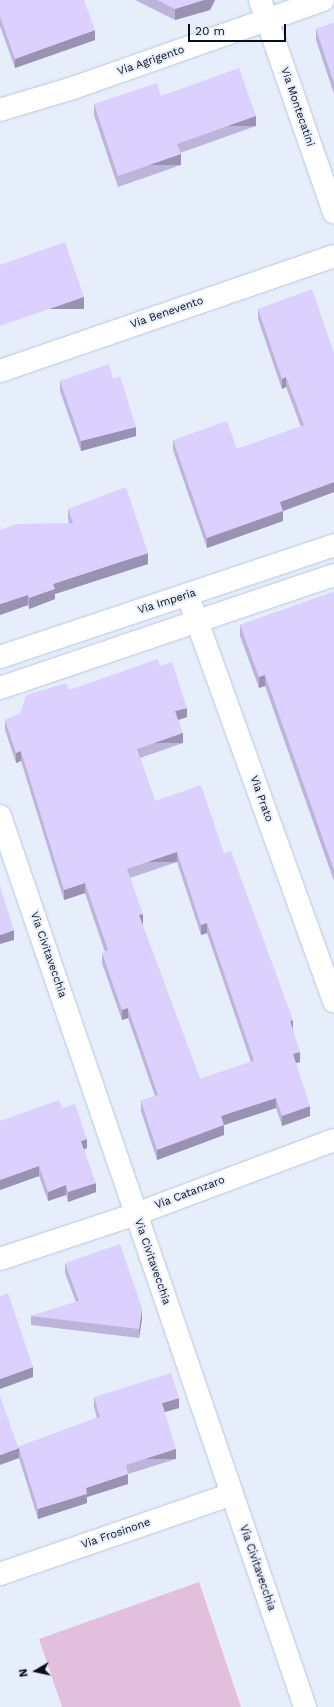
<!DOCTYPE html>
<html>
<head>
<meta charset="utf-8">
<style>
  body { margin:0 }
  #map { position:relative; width:334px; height:1707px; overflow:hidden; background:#e6eefc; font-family:"Work Sans",sans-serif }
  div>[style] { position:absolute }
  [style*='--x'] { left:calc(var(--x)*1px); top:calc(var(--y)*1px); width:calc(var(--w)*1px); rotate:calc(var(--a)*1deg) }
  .green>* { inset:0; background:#e2bfdd }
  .roads { filter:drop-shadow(0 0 1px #bac6dc) drop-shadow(0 0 1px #bac6dc) }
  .minor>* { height:22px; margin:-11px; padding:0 11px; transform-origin:11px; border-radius:11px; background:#fff }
  .tertiary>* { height:22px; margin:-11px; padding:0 11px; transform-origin:11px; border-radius:11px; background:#fff }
  .wall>* { inset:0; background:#bdb4da }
  .shaded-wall>* { inset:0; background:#9a92b2; transform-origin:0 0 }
  .building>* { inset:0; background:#dcd1fe }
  span { translate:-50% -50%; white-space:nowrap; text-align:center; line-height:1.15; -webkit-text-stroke:4px #e6eefc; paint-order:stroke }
  .street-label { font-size:11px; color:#0a0e16 }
  .north { position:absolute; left:16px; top:1651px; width:40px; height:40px; -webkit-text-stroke:3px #e6eefc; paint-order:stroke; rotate:261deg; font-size:11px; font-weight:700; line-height:16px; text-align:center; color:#0a0e16 }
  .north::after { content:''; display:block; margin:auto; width:14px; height:18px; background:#0a0e16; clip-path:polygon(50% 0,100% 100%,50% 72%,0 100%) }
  .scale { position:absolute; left:188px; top:24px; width:98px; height:18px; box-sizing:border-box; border:2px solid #0a0e16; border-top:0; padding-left:5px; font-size:12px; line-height:14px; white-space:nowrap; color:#0a0e16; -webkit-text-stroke:3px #e6eefc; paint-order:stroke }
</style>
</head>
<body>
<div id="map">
  <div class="green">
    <i style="clip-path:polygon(199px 1582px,241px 1707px,62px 1707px,39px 1639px)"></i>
  </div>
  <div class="roads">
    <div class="minor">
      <i style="--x:260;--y:0;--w:225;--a:70.8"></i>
      <i style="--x:0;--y:110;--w:76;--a:-16.8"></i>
      <i style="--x:73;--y:88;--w:265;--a:-19.4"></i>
      <i style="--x:0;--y:371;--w:353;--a:-19"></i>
      <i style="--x:188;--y:596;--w:431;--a:70.2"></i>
      <i style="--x:0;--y:816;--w:942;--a:71.1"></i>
      <i style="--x:0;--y:1259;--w:143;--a:-18.3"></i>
      <i style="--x:136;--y:1214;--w:211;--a:-20.5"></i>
      <i style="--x:0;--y:1574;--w:245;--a:-19"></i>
    </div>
    <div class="tertiary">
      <i style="--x:0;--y:657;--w:352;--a:-18.5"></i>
      <i style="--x:0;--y:688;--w:353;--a:-18.7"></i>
    </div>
  </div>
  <div class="wall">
    <i style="clip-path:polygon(0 0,95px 40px,15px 68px,0 26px)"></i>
    <i style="clip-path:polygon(135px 0,215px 0,210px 10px,175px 20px)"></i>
    <i style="clip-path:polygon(334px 23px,334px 94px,316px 40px,316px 29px)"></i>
    <i style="clip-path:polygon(161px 96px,256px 126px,180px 153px,181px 165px,118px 187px,94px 115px,94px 104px)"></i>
    <i style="clip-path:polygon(258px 309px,334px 353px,334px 492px,283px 511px,283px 521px,207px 548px,173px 450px,173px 440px,237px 449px,301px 427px,286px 387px,282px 389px,258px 319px)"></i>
    <i style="clip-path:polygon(113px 379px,136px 436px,81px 451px,60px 391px,60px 381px)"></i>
    <i style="clip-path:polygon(68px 509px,148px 564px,55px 594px,55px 599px,29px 609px,28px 605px,0 615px,69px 523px,68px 519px)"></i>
    <i style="clip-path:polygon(334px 592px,334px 881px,265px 686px,259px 688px,240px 636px,240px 625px)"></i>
    <i style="clip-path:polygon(evenodd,160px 666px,187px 717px,178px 720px,183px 743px,140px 758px,155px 801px,224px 853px,293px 1030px,300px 1062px,296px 1063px,310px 1116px,282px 1126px,276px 1108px,224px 1125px,224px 1135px,157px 1160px,141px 1111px,141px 1101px,155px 1096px,128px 1018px,122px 1020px,102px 963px,102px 953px,105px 952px,85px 893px,64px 900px,21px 761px,16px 763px,5px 730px,5px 720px,20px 714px,69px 690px,160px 666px,177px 862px,201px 935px,207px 933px,251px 1062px,200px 1079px,142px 924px,143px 924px,130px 878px,177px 862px)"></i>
    <i style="clip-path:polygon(62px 1108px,87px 1148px,84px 1149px,96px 1192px,68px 1202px,66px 1195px,48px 1201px,39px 1176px,0 1190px,0 1121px)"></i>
    <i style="clip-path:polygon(65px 1263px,142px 1318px,139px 1338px,31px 1325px,31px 1316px,76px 1302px,65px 1273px)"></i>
    <i style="clip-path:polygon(94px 1397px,179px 1408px,164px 1412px,176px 1459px,128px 1474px,128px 1484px,87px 1497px,87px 1503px,38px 1519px,19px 1458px,18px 1447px,97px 1418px,94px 1407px)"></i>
  </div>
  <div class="shaded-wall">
    <i style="clip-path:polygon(204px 0,215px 0,210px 10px,175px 20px,175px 9px)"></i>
    <i style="clip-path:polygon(95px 30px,95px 40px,15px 68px,15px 59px)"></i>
    <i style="left:256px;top:116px;width:10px;height:84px;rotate:90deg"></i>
    <i style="left:181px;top:154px;width:11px;height:67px;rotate:90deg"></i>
    <i style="left:84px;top:297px;width:12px;height:89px;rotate:90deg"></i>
    <i style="clip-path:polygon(286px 377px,286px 387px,282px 389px,282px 379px)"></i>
    <i style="clip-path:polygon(136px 427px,136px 436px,81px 451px,81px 441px)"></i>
    <i style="clip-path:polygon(334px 482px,334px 492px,283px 511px,283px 521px,207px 548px,207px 538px,280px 502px)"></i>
    <i style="clip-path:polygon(148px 553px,148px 564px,55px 594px,55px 599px,29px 609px,29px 598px,53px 584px)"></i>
    <i style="clip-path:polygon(28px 595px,28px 605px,0 615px,0 604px)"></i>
    <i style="clip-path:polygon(265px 675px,265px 686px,259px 688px,259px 677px)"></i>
    <i style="clip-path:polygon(187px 708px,187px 717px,175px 721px,175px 711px)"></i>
    <i style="left:183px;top:733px;width:10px;height:49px;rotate:90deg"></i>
    <i style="clip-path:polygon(21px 751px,21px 761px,16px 763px,16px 753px)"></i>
    <i style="left:177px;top:852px;width:10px;height:53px;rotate:90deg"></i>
    <i style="clip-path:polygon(85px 883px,85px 893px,64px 900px,64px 890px)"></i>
    <i style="clip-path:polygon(143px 914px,143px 924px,139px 925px,139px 915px)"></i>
    <i style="clip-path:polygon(207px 923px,207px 933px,201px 935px,201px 925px)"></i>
    <i style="clip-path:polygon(14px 930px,14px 940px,0 944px,0 935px)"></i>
    <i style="clip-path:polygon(128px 1008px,128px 1018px,122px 1020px,122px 1010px)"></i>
    <i style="clip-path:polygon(293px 1020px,293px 1030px,290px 1021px)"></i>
    <i style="clip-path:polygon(300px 1052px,300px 1062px,293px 1064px,293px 1054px)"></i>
    <i style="clip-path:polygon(276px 1098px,276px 1108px,224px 1125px,224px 1135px,157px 1160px,157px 1150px,221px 1116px)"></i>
    <i style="clip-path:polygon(310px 1106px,310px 1116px,282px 1126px,282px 1116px)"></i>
    <i style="clip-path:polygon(87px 1139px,87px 1148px,81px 1151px,81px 1141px)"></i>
    <i style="clip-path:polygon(39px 1166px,39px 1176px,0 1190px,0 1180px)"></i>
    <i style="clip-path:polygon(96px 1183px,96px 1192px,68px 1202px,68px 1192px)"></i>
    <i style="clip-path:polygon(66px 1185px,66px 1195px,48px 1201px,48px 1192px)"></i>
    <i style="clip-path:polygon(142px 1308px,142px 1318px,139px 1338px,139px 1329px)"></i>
    <i style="clip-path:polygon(33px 1367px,33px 1377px,0 1389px,0 1379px)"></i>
    <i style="clip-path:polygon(179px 1398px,179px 1408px,162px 1413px,162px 1403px)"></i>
    <i style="clip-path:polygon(19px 1448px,19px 1458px,0 1465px,0 1455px)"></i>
    <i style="left:176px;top:1449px;width:10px;height:52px;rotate:90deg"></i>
    <i style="clip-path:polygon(128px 1474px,128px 1484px,87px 1497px,87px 1503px,38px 1519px,38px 1509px,86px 1488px)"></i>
  </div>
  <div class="building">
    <i style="clip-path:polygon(0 0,84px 0,95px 30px,15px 59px,0 16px)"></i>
    <i style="clip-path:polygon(157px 0,204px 0,175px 9px)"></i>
    <i style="clip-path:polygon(334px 23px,334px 83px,316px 29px)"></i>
    <i style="clip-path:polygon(239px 68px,256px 116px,177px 144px,181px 154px,118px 176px,94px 104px,157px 83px,161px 96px)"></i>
    <i style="clip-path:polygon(65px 242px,84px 297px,0 326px,0 265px)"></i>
    <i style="clip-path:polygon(312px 289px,334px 353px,334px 482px,280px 502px,283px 511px,207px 538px,173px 440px,227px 421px,237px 449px,304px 425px,286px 377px,282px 379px,258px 309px)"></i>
    <i style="clip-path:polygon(109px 364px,113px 379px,120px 376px,136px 427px,81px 441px,60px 381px)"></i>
    <i style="clip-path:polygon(126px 487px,148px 553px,53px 584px,55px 589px,29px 598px,28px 595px,0 604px,0 530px,17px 524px,73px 523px,68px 509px)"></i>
    <i style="clip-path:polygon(334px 592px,334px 870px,265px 675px,259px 677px,240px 625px)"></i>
    <i style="clip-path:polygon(evenodd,158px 659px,160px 666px,172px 662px,187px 708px,175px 711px,183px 733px,137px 749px,155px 801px,201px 785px,224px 853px,231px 851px,293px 1020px,290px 1021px,300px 1052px,293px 1054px,310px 1106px,282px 1116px,276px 1098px,221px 1116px,224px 1125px,157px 1150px,141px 1101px,158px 1095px,128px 1008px,122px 1010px,102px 953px,108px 950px,85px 883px,64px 890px,21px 751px,16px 753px,5px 720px,20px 714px,26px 695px,66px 683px,69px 690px,158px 659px,177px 852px,201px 925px,207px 923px,254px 1061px,200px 1079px,139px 915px,143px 914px,127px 869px,177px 852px)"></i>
    <i style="clip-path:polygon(0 886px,14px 930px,0 935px)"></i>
    <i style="clip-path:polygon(59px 1100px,62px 1108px,75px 1104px,87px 1139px,81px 1141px,96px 1183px,68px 1192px,66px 1185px,48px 1192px,39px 1166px,0 1180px,0 1121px)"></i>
    <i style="clip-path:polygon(120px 1244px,142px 1308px,139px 1329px,31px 1316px,79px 1301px,65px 1263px)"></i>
    <i style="clip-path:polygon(8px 1293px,33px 1367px,0 1379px,0 1296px)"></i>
    <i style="clip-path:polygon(171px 1373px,179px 1398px,162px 1403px,176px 1449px,126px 1465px,128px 1474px,86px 1488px,87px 1494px,38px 1509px,19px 1448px,0 1455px,0 1396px,18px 1447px,100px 1417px,94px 1397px)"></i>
  </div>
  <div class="street-label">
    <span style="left:151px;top:61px;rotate:-19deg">Via Agrigento</span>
    <span style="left:297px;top:107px;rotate:71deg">Via Montecatini</span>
    <span style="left:167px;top:313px;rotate:-19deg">Via Benevento</span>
    <span style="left:167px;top:602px;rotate:-18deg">Via Imperia</span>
    <span style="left:261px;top:799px;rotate:70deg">Via Prato</span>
    <span style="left:48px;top:955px;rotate:71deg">Via Civitavecchia</span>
    <span style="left:190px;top:1193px;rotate:-21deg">Via Catanzaro</span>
    <span style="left:152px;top:1262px;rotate:71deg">Via Civitavecchia</span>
    <span style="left:116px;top:1534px;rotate:-19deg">Via Frosinone</span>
    <span style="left:257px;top:1568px;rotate:71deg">Via Civitavecchia</span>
  </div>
  <div class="north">N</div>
  <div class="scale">20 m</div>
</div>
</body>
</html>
